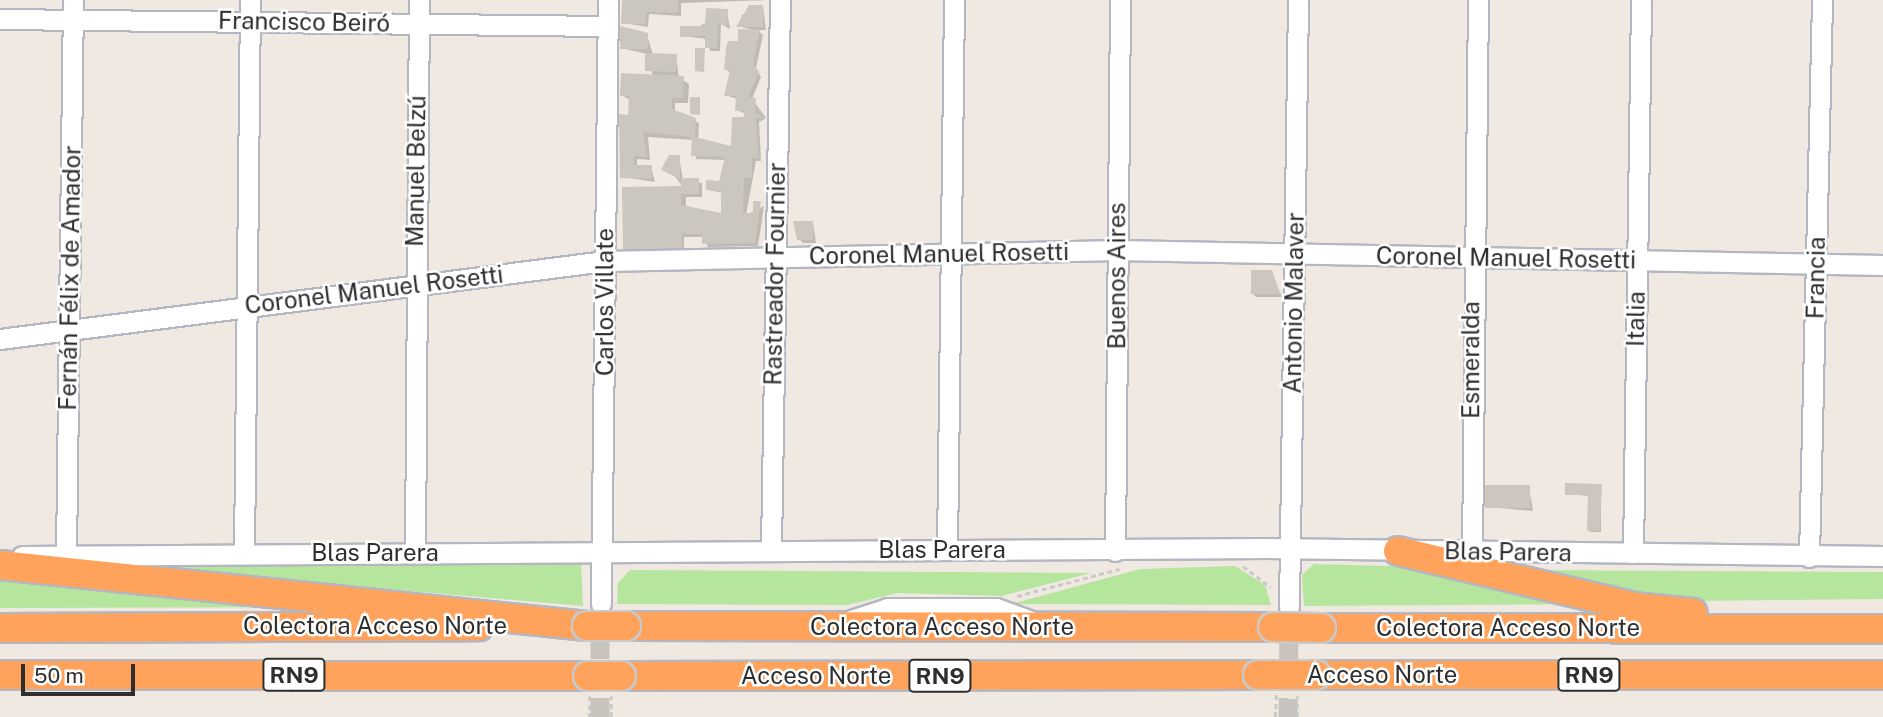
<!DOCTYPE html>
<html>
<head>
<meta charset="utf-8">
<style>
  body { margin:0 }
  #map { position:relative; width:1883px; height:717px; overflow:hidden; background:#efe9e1; font-family:"Public Sans",sans-serif }
  div>[style] { position:absolute }
  [style*='--x'] { left:calc(var(--x)*1px); top:calc(var(--y)*1px); width:calc(var(--w)*1px); rotate:calc(var(--a)*1deg) }
  .green>* { inset:0; background:#b6e59e }
  .shadow>* { inset:0; background:#0003 }
  .building>* { inset:0; background:#cbc7bf }
  .minor-tunnel>* { height:19px; margin-top:-9.5px; transform-origin:0; background:repeating-linear-gradient(90deg,#c8c4bd 0 19px,transparent 0 29px) }
  .path>* { height:2.5px; margin-top:-1.25px; transform-origin:0; background:repeating-linear-gradient(90deg,#c9c9c9 0 5px,transparent 0 8.5px) }
  .roads { filter:drop-shadow(2px 0 #b4b7c1) drop-shadow(-2px 0 #b4b7c1) drop-shadow(0 2px #b4b7c1) drop-shadow(0 -2px #b4b7c1) }
  .minor>* { height:19px; margin:-9.5px; padding:0 9.5px; transform-origin:9.5px; border-radius:9.5px; background:#fff }
  .highway>* { height:28px; margin:-14px; padding:0 14px; transform-origin:14px; border-radius:14px; background:#ffa35c }
  .bridges { filter:drop-shadow(2px 0 #c9c9c9) drop-shadow(-2px 0 #c9c9c9) drop-shadow(0 2px #c9c9c9) drop-shadow(0 -2px #c9c9c9) }
  .highway-bridge>* { height:28px; margin:-14px; padding:0 14px; transform-origin:14px; border-radius:14px; background:#ffa35c }
  span { translate:-50% -50%; white-space:nowrap; text-align:center; line-height:1.15; -webkit-text-stroke:5px #fff; paint-order:stroke }
  .shield-label span { padding:2px 5px; background:#fff; border:2px solid; border-radius:5px; -webkit-text-stroke-width:0 }
  .shield-label { font-size:23px; color:#2e2e2e; font-weight:700 }
  .street-label { font-size:24px; color:#2e2e2e }
  .scale { position:absolute; left:21px; top:664px; width:114px; height:32px; box-sizing:border-box; border:4px solid #2e2e2e; border-top:0; padding-left:9px; font-size:21px; line-height:24px; white-space:nowrap; color:#2e2e2e; -webkit-text-stroke:5px #fff; paint-order:stroke }
</style>
</head>
<body>
<div id="map">
  <div class="green">
    <div style="clip-path:polygon(575px 560px,581px 564px,583px 606px,132px 567px)"></div>
    <div style="clip-path:polygon(1314px 564px,1422px 567px,1593px 604px,1304px 606px,1302px 575px)"></div>
    <div style="clip-path:polygon(1235px 566px,1265px 585px,1271px 605px,1011px 604px,1140px 569px)"></div>
    <div style="clip-path:polygon(630px 570px,1091px 573px,1001px 596px,897px 593px,847px 605px,617px 604px,618px 583px)"></div>
    <div style="clip-path:polygon(1508px 570px,1883px 572px,1883px 599px,1686px 601px)"></div>
    <div style="clip-path:polygon(0 579px,359px 607px,0 608px)"></div>
  </div>
  <div class="shadow">
    <div style="clip-path:polygon(624px 0,769px 0,681px 3px,681px 16px,649px 14px,648px 27px,623px 23px)"></div>
    <div style="clip-path:polygon(763px 7px,766px 30px,757px 30px,763px 35px,756px 68px,761px 77px,752px 99px,766px 118px,759px 122px,761px 161px,756px 161px,746px 215px,764px 206px,758px 246px,708px 247px,704px 237px,684px 237px,684px 252px,665px 252px,654px 242px,658px 250px,626px 250px,683px 187px,664px 162px,679px 157px,683px 180px,702px 183px,702px 197px,686px 197px,686px 206px,722px 215px,723px 193px,708px 190px,720px 182px,726px 160px,696px 159px,693px 140px,648px 137px,650px 160px,637px 159px,637px 167px,651px 167px,655px 182px,622px 177px,620px 116px,630px 117px,631px 101px,622px 95px,653px 76px,647px 54px,621px 48px,647px 35px,653px 55px,676px 56px,679px 78px,689px 84px,688px 103px,675px 103px,675px 112px,699px 123px,698px 141px,732px 148px,746px 114px,737px 110px,737px 99px,725px 95px,731px 74px,726px 69px,739px 43px,759px 32px,738px 26px,742px 15px)"></div>
    <div style="clip-path:polygon(727px 11px,730px 29px,721px 24px,720px 51px,710px 51px,707px 39px,682px 36px)"></div>
    <div style="clip-path:polygon(813px 223px,816px 243px,803px 243px,799px 239px)"></div>
    <div style="clip-path:polygon(1271px 272px,1282px 297px,1256px 297px,1252px 293px)"></div>
    <div style="clip-path:polygon(1601px 486px,1601px 532px,1590px 532px,1590px 496px,1566px 494px)"></div>
    <div style="clip-path:polygon(1529px 487px,1533px 511px,1487px 507px)"></div>
  </div>
  <div class="building">
    <div style="clip-path:polygon(622px 0,678px 0,678px 13px,646px 12px,645px 24px,621px 24px)"></div>
    <div style="clip-path:polygon(749px 5px,763px 5px,763px 27px,736px 27px)"></div>
    <div style="clip-path:polygon(706px 8px,728px 9px,727px 27px,718px 22px,717px 48px,705px 48px,705px 36px,680px 37px,680px 26px,705px 26px)"></div>
    <div style="clip-path:polygon(620px 26px,648px 33px,648px 49px,620px 49px)"></div>
    <div style="clip-path:polygon(738px 29px,760px 30px,753px 63px,759px 72px,748px 97px,756px 98px,755px 113px,764px 118px,756px 118px,759px 158px,752px 158px,752px 178px,744px 178px,743px 213px,753px 213px,753px 201px,761px 201px,755px 243px,702px 244px,702px 234px,682px 234px,682px 249px,623px 250px,622px 187px,681px 186px,681px 178px,699px 178px,699px 194px,681px 194px,681px 205px,721px 213px,721px 191px,706px 190px,706px 180px,719px 181px,725px 157px,691px 156px,692px 137px,643px 132px,647px 157px,634px 156px,634px 165px,652px 165px,652px 179px,620px 178px,619px 114px,628px 115px,629px 96px,620px 96px,621px 73px,684px 76px,683px 98px,672px 98px,672px 109px,696px 118px,695px 137px,731px 146px,732px 117px,744px 117px,744px 111px,735px 111px,736px 96px,724px 96px,730px 70px,724px 70px,726px 48px,728px 41px,738px 41px)"></div>
    <div style="clip-path:polygon(695px 48px,705px 48px,704px 72px,695px 71px)"></div>
    <div style="clip-path:polygon(645px 53px,677px 54px,676px 72px,645px 71px)"></div>
    <div style="clip-path:polygon(690px 97px,700px 97px,700px 115px,690px 114px)"></div>
    <div style="clip-path:polygon(669px 155px,680px 155px,680px 179px,661px 170px)"></div>
    <div style="clip-path:polygon(793px 221px,813px 221px,813px 240px,797px 240px)"></div>
    <div style="clip-path:polygon(1251px 270px,1272px 270px,1280px 294px,1251px 294px)"></div>
    <div style="clip-path:polygon(1565px 483px,1602px 484px,1600px 531px,1587px 531px,1588px 495px,1565px 495px)"></div>
    <div style="clip-path:polygon(1485px 485px,1530px 485px,1530px 508px,1485px 508px)"></div>
  </div>
  <div class="minor-tunnel">
    <div style="--x:600;--y:717;--w:101;--a:-90"></div>
    <div style="--x:1288;--y:717;--w:102;--a:-89.4"></div>
  </div>
  <div class="path">
    <div style="--x:1243;--y:566;--w:35;--a:37"></div>
    <div style="--x:1017;--y:596;--w:106;--a:-14.8"></div>
    <div style="--x:590;--y:696;--w:21;--a:90"></div>
    <div style="--x:611;--y:717;--w:21;--a:-90"></div>
    <div style="--x:1275;--y:717;--w:22;--a:-87"></div>
    <div style="--x:1297;--y:717;--w:21;--a:-90"></div>
  </div>
  <div class="roads">
    <div class="minor">
      <div style="--x:0;--y:19;--w:607;--a:0.66"></div>
      <div style="--x:0;--y:339;--w:610;--a:-7.35"></div>
      <div style="--x:605;--y:261;--w:513;--a:-1.23"></div>
      <div style="--x:1118;--y:250;--w:765;--a:1.12"></div>
      <div style="--x:771;--y:548;--w:548;--a:-89.06"></div>
      <div style="--x:947;--y:550;--w:550;--a:-89.27"></div>
      <div style="--x:1115;--y:551;--w:551;--a:-89.48"></div>
      <div style="--x:1472;--y:551;--w:551;--a:-89.38"></div>
      <div style="--x:244;--y:553;--w:553;--a:-89.38"></div>
      <div style="--x:415;--y:553;--w:553;--a:-89.59"></div>
      <div style="--x:1633;--y:553;--w:553;--a:-89.17"></div>
      <div style="--x:66;--y:555;--w:555;--a:-89.28"></div>
      <div style="--x:22;--y:556;--w:1244;--a:-0.37"></div>
      <div style="--x:1266;--y:548;--w:617;--a:0.74"></div>
      <div style="--x:1809;--y:557;--w:557;--a:-88.66"></div>
      <div style="--x:601;--y:604;--w:604;--a:-89.34"></div>
      <div style="--x:1289;--y:607;--w:607;--a:-89.15"></div>
      <div style="--x:851;--y:620;--w:38;--a:-18"></div>
      <div style="--x:887;--y:608;--w:109;--a:0"></div>
      <div style="--x:996;--y:608;--w:37;--a:20"></div>
    </div>
    <div class="highway">
      <div style="--x:1398;--y:551;--w:243;--a:13.3"></div>
      <div style="--x:1634;--y:607;--w:59;--a:5.8"></div>
      <div style="--x:0;--y:565;--w:590;--a:5.93"></div>
      <div style="--x:626;--y:626;--w:647;--a:0.09"></div>
      <div style="--x:0;--y:628;--w:479;--a:-0.2"></div>
      <div style="--x:1321;--y:628;--w:562;--a:0.1"></div>
      <div style="--x:0;--y:675;--w:588;--a:0.1"></div>
      <div style="--x:1316;--y:675;--w:567;--a:0"></div>
      <div style="--x:621;--y:676;--w:637;--a:-0.09"></div>
    </div>
  </div>
  <div class="bridges">
    <div class="highway-bridge">
      <div style="--x:587;--y:626;--w:39;--a:0"></div>
      <div style="--x:1273;--y:627;--w:48;--a:1.2"></div>
      <div style="--x:1258;--y:675;--w:58;--a:0"></div>
      <div style="--x:588;--y:676;--w:33;--a:0"></div>
    </div>
  </div>
  <div class="shield-label">
    <span style="left:294px;top:675px">RN9</span>
    <span style="left:1589px;top:675px">RN9</span>
    <span style="left:940px;top:676px">RN9</span>
  </div>
  <div class="street-label">
    <span style="left:304px;top:22px;rotate:1deg">Francisco Beiró</span>
    <span style="left:416px;top:171px;rotate:-89deg">Manuel Belzú</span>
    <span style="left:939px;top:254px;rotate:-1deg">Coronel Manuel Rosetti</span>
    <span style="left:1506px;top:258px;rotate:1deg">Coronel Manuel Rosetti</span>
    <span style="left:775px;top:274px;rotate:-89deg">Rastreador Fournier</span>
    <span style="left:1117px;top:276px;rotate:-90deg">Buenos Aires</span>
    <span style="left:70px;top:278px;rotate:-89deg">Fernán Félix de Amador</span>
    <span style="left:1816px;top:278px;rotate:-89deg">Francia</span>
    <span style="left:374px;top:290px;rotate:-7deg">Coronel Manuel Rosetti</span>
    <span style="left:605px;top:302px;rotate:-90deg">Carlos Villate</span>
    <span style="left:1294px;top:303px;rotate:-89deg">Antonio Malaver</span>
    <span style="left:1636px;top:319px;rotate:-89deg">Italia</span>
    <span style="left:1471px;top:360px;rotate:-90deg">Esmeralda</span>
    <span style="left:942px;top:550px">Blas Parera</span>
    <span style="left:1508px;top:552px;rotate:1deg">Blas Parera</span>
    <span style="left:375px;top:553px">Blas Parera</span>
    <span style="left:375px;top:626px">Colectora Acceso Norte</span>
    <span style="left:942px;top:627px">Colectora Acceso Norte</span>
    <span style="left:1508px;top:628px">Colectora Acceso Norte</span>
    <span style="left:1382px;top:675px">Acceso Norte</span>
    <span style="left:816px;top:676px">Acceso Norte</span>
  </div>
  <div class="scale">50 m</div>
</div>
</body>
</html>
